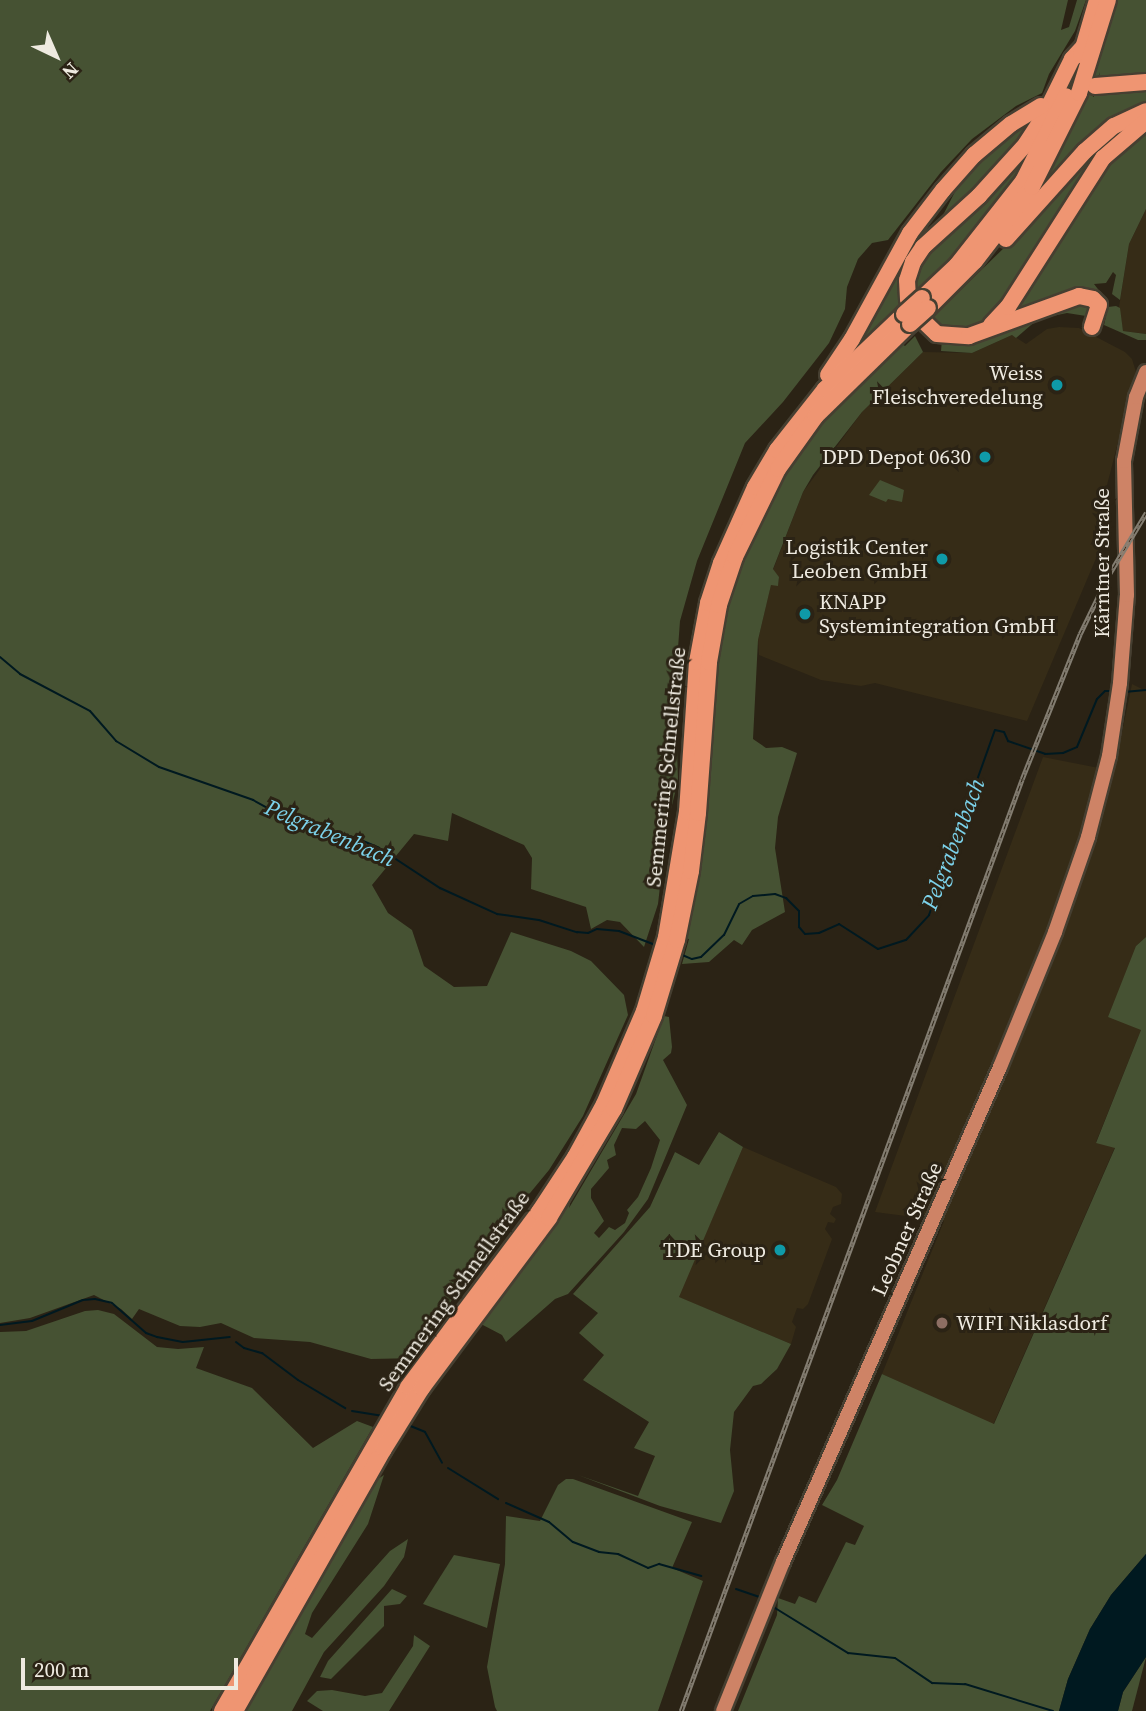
<!DOCTYPE html>
<html>
<head>
<meta charset="utf-8">
<style>
  body { margin:0 }
  #map { position:relative; width:1146px; height:1711px; overflow:hidden; background:#2b2315; font-family:"Source Serif 4",serif }
  div>[style] { position:absolute }
  [style*='--x'] { left:calc(var(--x)*1px); top:calc(var(--y)*1px); width:calc(var(--w)*1px); rotate:calc(var(--a)*1deg) }
  .built>* { inset:0; background:#362c17 }
  .green>* { inset:0; background:#465233 }
  .water>* { inset:0; background:#001920 }
  .stream>* { height:2px; margin:-1px; padding:0 1px; transform-origin:1px; border-radius:1px; background:#001920 }
  .roads { filter:drop-shadow(2px 0 #463f31) drop-shadow(-2px 0 #463f31) drop-shadow(0 2px #463f31) drop-shadow(0 -2px #463f31) }
  .primary>* { height:14px; margin:-7px; padding:0 7px; transform-origin:7px; border-radius:7px; background:#ce8366 }
  .motorway>* { height:16px; margin:-8px; padding:0 8px; transform-origin:8px; border-radius:8px; background:#ef9572 }
  .rail>* { height:4.5px; margin-top:-2.25px; transform-origin:0; background:repeating-linear-gradient(90deg,#2b2315 0 5px,#837d71 0 10px); box-sizing:border-box; border-block:2px solid #837d71 }
  .bridges { filter:drop-shadow(2px 0 #463f31) drop-shadow(-2px 0 #463f31) drop-shadow(0 2px #463f31) drop-shadow(0 -2px #463f31) }
  .motorway-bridge>* { height:16px; margin:-8px; padding:0 8px; transform-origin:8px; border-radius:8px; background:#ef9572 }
  .dots>* { width:19px; height:19px; translate:-50% -50%; box-sizing:border-box; border:4px solid #2b2315; border-radius:50% }
  span { translate:-50% -50%; white-space:nowrap; text-align:center; line-height:1.15; -webkit-text-stroke:6px #2b2315; paint-order:stroke }
  .poi-label { font-size:21px; color:#eeeae0 }
  .right { translate:-100% -50%; text-align:right }
  .left { translate:0 -50%; text-align:left }
  .street-label { font-size:21px; color:#eeeae0 }
  .water-label { font-size:23px; color:#7cd2ea; font-style:italic }
  .north { position:absolute; left:21px; top:21px; width:70px; height:70px; -webkit-text-stroke:5px #2b2315; paint-order:stroke; rotate:136deg; font-size:19px; font-weight:700; line-height:28px; text-align:center; color:#eeeae0 }
  .north::after { content:''; display:block; margin:auto; width:24px; height:32px; background:#eeeae0; clip-path:polygon(50% 0,100% 100%,50% 72%,0 100%) }
  .scale { position:absolute; left:21px; top:1658px; width:217px; height:32px; box-sizing:border-box; border:4px solid #eeeae0; border-top:0; padding-left:9px; font-size:21px; line-height:24px; white-space:nowrap; color:#eeeae0; -webkit-text-stroke:5px #2b2315; paint-order:stroke }
</style>
</head>
<body>
<div id="map">
  <div class="built">
    <div style="clip-path:polygon(1146px 209px,1146px 334px,1123px 331px,1119px 307px,1129px 244px)"></div>
    <div style="clip-path:polygon(1059px 327px,1079px 328px,1125px 352px,1132px 359px,1136px 372px,1106px 489px,1108px 530px,1027px 721px,875px 683px,861px 686px,821px 680px,759px 655px,758px 640px,771px 584px,778px 585px,779px 577px,773px 570px,803px 492px,862px 412px,923px 352px,972px 353px,1012px 335px,1026px 344px,1047px 329px)"></div>
    <div style="clip-path:polygon(1132px 684px,1146px 691px,1146px 937px,1136px 946px,1141px 1030px,1096px 1142px,1115px 1147px,993px 1425px,882px 1374px,944px 1221px,875px 1212px,1043px 757px,1114px 771px)"></div>
    <div style="clip-path:polygon(743px 1147px,836px 1187px,842px 1194px,841px 1204px,833px 1207px,830px 1214px,836px 1219px,834px 1223px,828px 1222px,825px 1229px,832px 1239px,808px 1304px,803px 1309px,797px 1308px,792px 1322px,796px 1327px,791px 1344px,678px 1297px)"></div>
  </div>
  <div class="green">
    <div style="clip-path:polygon(0 0,1068px 0,1061px 30px,1069px 27px,1077px 0,1086px 0,1075px 31px,1049px 74px,1042px 93px,1016px 106px,972px 139px,941px 172px,888px 240px,872px 243px,858px 259px,847px 287px,845px 309px,829px 343px,783px 402px,745px 443px,697px 561px,680px 621px,671px 744px,677px 749px,678px 781px,667px 825px,658px 904px,644px 947px,620px 922px,607px 920px,591px 929px,586px 907px,531px 889px,532px 858px,524px 845px,452px 813px,448px 841px,414px 834px,372px 885px,388px 913px,412px 930px,424px 966px,454px 987px,487px 986px,511px 932px,571px 951px,591px 961px,624px 995px,628px 1015px,583px 1116px,549px 1170px,498px 1232px,437px 1322px,441px 1326px,418px 1358px,371px 1359px,310px 1342px,254px 1338px,221px 1323px,200px 1327px,180px 1326px,139px 1309px,132px 1319px,121px 1309px,94px 1295px,30px 1318px,0 1323px)"></div>
    <div style="clip-path:polygon(1116px 0,1146px 0,1146px 78px,1098px 80px,1100px 72px,1091px 95px,1094px 97px,1094px 90px,1146px 85px,1146px 107px,1035px 194px,1059px 153px,1090px 85px)"></div>
    <div style="clip-path:polygon(1069px 56px,1052px 94px,1026px 138px,996px 174px,936px 229px,965px 172px,1001px 136px,1040px 112px,1058px 70px)"></div>
    <div style="clip-path:polygon(1046px 120px,1021px 169px,977px 232px,912px 297px,915px 267px)"></div>
    <div style="clip-path:polygon(1134px 125px,996px 317px,960px 334px,928px 322px,1009px 243px,1108px 136px)"></div>
    <div style="clip-path:polygon(1146px 125px,1146px 209px,1129px 244px,1120px 300px,1112px 294px,1116px 275px,1113px 272px,1106px 283px,1094px 284px,1101px 293px,1099px 296px,1013px 315px,1016px 305px,1100px 168px)"></div>
    <div style="clip-path:polygon(941px 199px,919px 246px,906px 302px,858px 345px,886px 281px)"></div>
    <div style="clip-path:polygon(1092px 303px,1091px 314px,1086px 316px,1067px 313px,1038px 319px,1016px 338px,1012px 335px,972px 353px,941px 351px,942px 339px,1062px 305px)"></div>
    <div style="clip-path:polygon(1116px 306px,1120px 308px,1123px 331px,1146px 334px,1146px 340px,1138px 340px,1104px 325px,1108px 307px)"></div>
    <div style="clip-path:polygon(915px 336px,923px 352px,862px 412px,813px 475px,803px 492px,773px 569px,779px 577px,778px 586px,771px 585px,758px 640px,753px 739px,766px 748px,782px 747px,797px 753px,778px 817px,775px 848px,785px 912px,752px 930px,742px 945px,734px 940px,709px 962px,682px 964px,689px 939px,684px 938px,717px 657px,728px 602px,747px 545px,787px 467px,827px 414px,898px 348px,902px 344px,905px 346px)"></div>
    <div style="clip-path:polygon(880px 480px,904px 490px,902px 502px,888px 499px,886px 502px,869px 495px)"></div>
    <div style="clip-path:polygon(1146px 937px,1146px 1554px,1111px 1595px,1090px 1629px,1068px 1679px,1059px 1711px,738px 1711px,777px 1615px,778px 1598px,795px 1604px,799px 1596px,816px 1603px,846px 1542px,855px 1545px,864px 1526px,822px 1505px,837px 1480px,882px 1374px,994px 1424px,1115px 1148px,1096px 1143px,1141px 1030px,1108px 1017px,1136px 946px)"></div>
    <div style="clip-path:polygon(evenodd,664px 1016px,669px 1017px,672px 1047px,671px 1053px,663px 1060px,687px 1105px,648px 1199px,624px 1232px,568px 1294px,555px 1299px,506px 1342px,502px 1335px,479px 1323px,571px 1199px,569px 1208px,636px 1094px,664px 1016px,645px 1121px,660px 1140px,651px 1168px,638px 1197px,627px 1210px,629px 1213px,625px 1223px,615px 1230px,609px 1227px,599px 1238px,594px 1233px,604px 1221px,591px 1198px,591px 1189px,609px 1168px,607px 1160px,616px 1155px,614px 1145px,622px 1128px,636px 1129px,645px 1121px)"></div>
    <div style="clip-path:polygon(719px 1132px,743px 1147px,679px 1297px,791px 1344px,777px 1369px,761px 1384px,753px 1386px,734px 1412px,730px 1450px,734px 1491px,721px 1523px,660px 1506px,578px 1475px,638px 1496px,655px 1456px,634px 1448px,649px 1422px,583px 1380px,604px 1355px,579px 1333px,598px 1313px,573px 1294px,650px 1207px,675px 1152px,699px 1165px)"></div>
    <div style="clip-path:polygon(98px 1310px,114px 1314px,157px 1347px,178px 1349px,204px 1347px,196px 1368px,252px 1388px,313px 1448px,357px 1421px,373px 1427px,210px 1711px,0 1711px,0 1332px,26px 1331px,85px 1311px)"></div>
    <div style="clip-path:polygon(384px 1475px,368px 1524px,312px 1613px,305px 1634px,312px 1638px,390px 1551px,408px 1539px,404px 1557px,384px 1586px,324px 1652px,292px 1711px,246px 1711px,378px 1479px)"></div>
    <div style="clip-path:polygon(566px 1479px,573px 1479px,692px 1522px,672px 1568px,703px 1581px,658px 1711px,497px 1711px,495px 1707px,487px 1667px,505px 1564px,506px 1516px,540px 1521px,558px 1485px)"></div>
    <div style="clip-path:polygon(454px 1555px,500px 1564px,487px 1628px,423px 1604px)"></div>
    <div style="clip-path:polygon(392px 1589px,407px 1596px,400px 1604px,384px 1606px,384px 1626px,331px 1679px,320px 1677px,328px 1661px)"></div>
    <div style="clip-path:polygon(414px 1635px,430px 1646px,389px 1711px,323px 1711px,307px 1701px,317px 1691px,332px 1690px,365px 1696px,382px 1693px,413px 1646px)"></div>
    <div style="clip-path:polygon(1146px 1657px,1132px 1711px,1118px 1711px,1123px 1692px)"></div>
  </div>
  <div class="water">
    <div style="clip-path:polygon(1146px 1554px,1146px 1657px,1123px 1692px,1118px 1711px,1059px 1711px,1068px 1679px,1090px 1629px,1111px 1595px)"></div>
  </div>
  <div class="stream">
    <div style="--x:0;--y:657;--w:26;--a:40"></div>
    <div style="--x:20;--y:674;--w:79;--a:27.9"></div>
    <div style="--x:90;--y:711;--w:40;--a:49"></div>
    <div style="--x:116;--y:741;--w:50;--a:31.2"></div>
    <div style="--x:159;--y:767;--w:100;--a:19.3"></div>
    <div style="--x:253;--y:800;--w:37;--a:29"></div>
    <div style="--x:285;--y:818;--w:74;--a:15.7"></div>
    <div style="--x:356;--y:838;--w:25;--a:23"></div>
    <div style="--x:379;--y:848;--w:73;--a:33.3"></div>
    <div style="--x:440;--y:888;--w:63;--a:24.5"></div>
    <div style="--x:497;--y:914;--w:42;--a:8.1"></div>
    <div style="--x:539;--y:920;--w:40;--a:18"></div>
    <div style="--x:577;--y:932;--w:11;--a:5"></div>
    <div style="--x:588;--y:933;--w:10;--a:-24"></div>
    <div style="--x:597;--y:929;--w:22;--a:5"></div>
    <div style="--x:619;--y:931;--w:39;--a:21"></div>
    <div style="--x:1124;--y:692;--w:22;--a:-5"></div>
    <div style="--x:680;--y:954;--w:13;--a:23"></div>
    <div style="--x:692;--y:959;--w:9;--a:-13"></div>
    <div style="--x:701;--y:957;--w:32;--a:-44"></div>
    <div style="--x:724;--y:935;--w:34;--a:-64"></div>
    <div style="--x:739;--y:904;--w:16;--a:-30"></div>
    <div style="--x:753;--y:896;--w:22;--a:-5"></div>
    <div style="--x:775;--y:894;--w:12;--a:20"></div>
    <div style="--x:786;--y:898;--w:18;--a:45"></div>
    <div style="--x:799;--y:911;--w:16;--a:90"></div>
    <div style="--x:799;--y:927;--w:9;--a:49"></div>
    <div style="--x:805;--y:934;--w:14;--a:-4"></div>
    <div style="--x:819;--y:933;--w:22;--a:-24"></div>
    <div style="--x:839;--y:924;--w:46;--a:32.7"></div>
    <div style="--x:878;--y:949;--w:29;--a:-18"></div>
    <div style="--x:906;--y:940;--w:34;--a:-47"></div>
    <div style="--x:929;--y:915;--w:196;--a:-70.4"></div>
    <div style="--x:995;--y:730;--w:9;--a:13"></div>
    <div style="--x:1004;--y:732;--w:10;--a:66"></div>
    <div style="--x:1008;--y:741;--w:39;--a:19"></div>
    <div style="--x:1045;--y:754;--w:18;--a:-3"></div>
    <div style="--x:1063;--y:753;--w:15;--a:-23"></div>
    <div style="--x:1077;--y:747;--w:52;--a:-67.4"></div>
    <div style="--x:1097;--y:699;--w:11;--a:-45"></div>
    <div style="--x:1105;--y:691;--w:7;--a:0"></div>
    <div style="--x:0;--y:1325;--w:32;--a:-7"></div>
    <div style="--x:32;--y:1321;--w:55;--a:-22.4"></div>
    <div style="--x:83;--y:1300;--w:12;--a:-5"></div>
    <div style="--x:95;--y:1299;--w:17;--a:13"></div>
    <div style="--x:112;--y:1303;--w:45;--a:41.4"></div>
    <div style="--x:146;--y:1333;--w:12;--a:20"></div>
    <div style="--x:157;--y:1337;--w:26;--a:11"></div>
    <div style="--x:183;--y:1342;--w:47;--a:-6.1"></div>
    <div style="--x:236;--y:1342;--w:10;--a:37"></div>
    <div style="--x:244;--y:1348;--w:19;--a:16"></div>
    <div style="--x:262;--y:1353;--w:45;--a:36.9"></div>
    <div style="--x:298;--y:1380;--w:55;--a:30.8"></div>
    <div style="--x:352;--y:1411;--w:30;--a:9"></div>
    <div style="--x:408;--y:1425;--w:18;--a:22"></div>
    <div style="--x:425;--y:1432;--w:35;--a:61"></div>
    <div style="--x:448;--y:1468;--w:59;--a:31.8"></div>
    <div style="--x:506;--y:1503;--w:47;--a:23.8"></div>
    <div style="--x:549;--y:1522;--w:31;--a:40"></div>
    <div style="--x:573;--y:1542;--w:28;--a:21"></div>
    <div style="--x:599;--y:1552;--w:19;--a:6"></div>
    <div style="--x:618;--y:1554;--w:33;--a:25"></div>
    <div style="--x:648;--y:1568;--w:12;--a:-20"></div>
    <div style="--x:659;--y:1564;--w:44;--a:15.9"></div>
    <div style="--x:736;--y:1589;--w:24;--a:19"></div>
    <div style="--x:775;--y:1608;--w:86;--a:31.7"></div>
    <div style="--x:848;--y:1653;--w:47;--a:6.1"></div>
    <div style="--x:895;--y:1658;--w:45;--a:34"></div>
    <div style="--x:932;--y:1683;--w:33;--a:2"></div>
    <div style="--x:965;--y:1684;--w:92;--a:17.1"></div>
  </div>
  <div class="roads">
    <div class="primary">
      <div style="--x:723;--y:1711;--w:161;--a:-68.1"></div>
      <div style="--x:783;--y:1562;--w:540;--a:-66.33"></div>
      <div style="--x:1000;--y:1067;--w:146;--a:-67.8"></div>
      <div style="--x:1055;--y:932;--w:101;--a:-70.8"></div>
      <div style="--x:1088;--y:837;--w:84;--a:-75.5"></div>
      <div style="--x:1109;--y:756;--w:74;--a:-81.4"></div>
      <div style="--x:1120;--y:683;--w:88;--a:-85.5"></div>
      <div style="--x:1127;--y:595;--w:134;--a:-91.3"></div>
      <div style="--x:1124;--y:461;--w:65;--a:-79.4"></div>
      <div style="--x:1136;--y:397;--w:27;--a:-68"></div>
    </div>
    <div class="motorway">
      <div style="--x:1084;--y:46;--w:18;--a:133"></div>
      <div style="--x:1072;--y:59;--w:64;--a:116.2"></div>
      <div style="--x:1044;--y:116;--w:33;--a:123"></div>
      <div style="--x:1026;--y:144;--w:70;--a:132.1"></div>
      <div style="--x:979;--y:196;--w:76;--a:137.7"></div>
      <div style="--x:923;--y:247;--w:18;--a:124"></div>
      <div style="--x:913;--y:262;--w:19;--a:108"></div>
      <div style="--x:907;--y:280;--w:19;--a:87"></div>
      <div style="--x:908;--y:299;--w:16;--a:63"></div>
      <div style="--x:915;--y:313;--w:30;--a:44"></div>
      <div style="--x:937;--y:334;--w:32;--a:4"></div>
      <div style="--x:969;--y:336;--w:117;--a:-20"></div>
      <div style="--x:1079;--y:296;--w:14;--a:12"></div>
      <div style="--x:1093;--y:299;--w:8;--a:45"></div>
      <div style="--x:1099;--y:305;--w:23;--a:108"></div>
      <div style="--x:1081;--y:55;--w:57;--a:-73.8"></div>
      <div style="--x:1095;--y:86;--w:51;--a:-4.5"></div>
      <div style="--x:1006;--y:239;--w:118;--a:-48.1"></div>
      <div style="--x:1085;--y:151;--w:38;--a:-41"></div>
      <div style="--x:1114;--y:126;--w:35;--a:-25"></div>
      <div style="--x:922;--y:298;--w:48;--a:-43.3"></div>
      <div style="--x:957;--y:265;--w:107;--a:-51.8"></div>
      <div style="--x:1023;--y:181;--w:95;--a:-63.2"></div>
      <div style="--x:928;--y:308;--w:66;--a:-45"></div>
      <div style="--x:975;--y:261;--w:93;--a:-52.4"></div>
      <div style="--x:1032;--y:187;--w:105;--a:-63.4"></div>
      <div style="--x:1079;--y:93;--w:97;--a:-72.7"></div>
      <div style="--x:991;--y:325;--w:25;--a:-47"></div>
      <div style="--x:1008;--y:307;--w:177;--a:-57.5"></div>
      <div style="--x:1103;--y:158;--w:57;--a:-40.7"></div>
      <div style="--x:828;--y:375;--w:43;--a:-56.3"></div>
      <div style="--x:852;--y:339;--w:121;--a:-61.3"></div>
      <div style="--x:910;--y:233;--w:54;--a:-52.5"></div>
      <div style="--x:943;--y:190;--w:47;--a:-48.5"></div>
      <div style="--x:974;--y:155;--w:48;--a:-40"></div>
      <div style="--x:1011;--y:124;--w:35;--a:-31"></div>
      <div style="--x:222;--y:1711;--w:374;--a:-60.1"></div>
      <div style="--x:408;--y:1387;--w:219;--a:-53.2"></div>
      <div style="--x:539;--y:1212;--w:66;--a:-56.8"></div>
      <div style="--x:575;--y:1157;--w:60;--a:-61.3"></div>
      <div style="--x:604;--y:1104;--w:101;--a:-66.7"></div>
      <div style="--x:644;--y:1011;--w:77;--a:-73.4"></div>
      <div style="--x:666;--y:937;--w:127;--a:-80.5"></div>
      <div style="--x:687;--y:812;--w:150;--a:-86.2"></div>
      <div style="--x:697;--y:662;--w:60;--a:-79.4"></div>
      <div style="--x:708;--y:603;--w:42;--a:-72"></div>
      <div style="--x:721;--y:563;--w:83;--a:-65.9"></div>
      <div style="--x:755;--y:487;--w:43;--a:-59.3"></div>
      <div style="--x:777;--y:450;--w:78;--a:-51.8"></div>
      <div style="--x:825;--y:389;--w:109;--a:-43.5"></div>
      <div style="--x:235;--y:1711;--w:301;--a:-60.4"></div>
      <div style="--x:384;--y:1449;--w:72;--a:-58.1"></div>
      <div style="--x:422;--y:1388;--w:212;--a:-53.2"></div>
      <div style="--x:549;--y:1218;--w:127;--a:-59.2"></div>
      <div style="--x:614;--y:1109;--w:101;--a:-66.7"></div>
      <div style="--x:654;--y:1016;--w:79;--a:-73.2"></div>
      <div style="--x:677;--y:940;--w:70;--a:-78.5"></div>
      <div style="--x:691;--y:871;--w:58;--a:-83.1"></div>
      <div style="--x:698;--y:813;--w:151;--a:-85.8"></div>
      <div style="--x:709;--y:662;--w:58;--a:-80"></div>
      <div style="--x:719;--y:605;--w:51;--a:-71.6"></div>
      <div style="--x:735;--y:557;--w:98;--a:-64"></div>
      <div style="--x:778;--y:469;--w:65;--a:-54.4"></div>
      <div style="--x:816;--y:416;--w:132;--a:-44.4"></div>
    </div>
  </div>
  <div class="rail">
    <div style="--x:681;--y:1711;--w:992;--a:-69.9"></div>
    <div style="--x:1022;--y:779;--w:156;--a:-68.2"></div>
    <div style="--x:1080;--y:634;--w:64;--a:-64.2"></div>
    <div style="--x:1108;--y:576;--w:74;--a:-58.9"></div>
  </div>
  <div class="bridges">
    <div class="motorway-bridge">
      <div style="--x:904;--y:314;--w:24;--a:-42"></div>
      <div style="--x:910;--y:324;--w:24;--a:-42"></div>
    </div>
  </div>
  <div class="dots">
    <div style="left:1057px;top:385px;background:#0f9aa8"></div>
    <div style="left:985px;top:457px;background:#0f9aa8"></div>
    <div style="left:942px;top:559px;background:#0f9aa8"></div>
    <div style="left:805px;top:614px;background:#0f9aa8"></div>
    <div style="left:780px;top:1250px;background:#0f9aa8"></div>
    <div style="left:942px;top:1323px;background:#8d6e63"></div>
  </div>
  <div class="poi-label">
    <span class="right" style="left:1043px;top:385px">Weiss<br>Fleischveredelung</span>
    <span class="right" style="left:971px;top:457px">DPD Depot 0630</span>
    <span class="right" style="left:928px;top:559px">Logistik Center<br>Leoben GmbH</span>
    <span class="left" style="left:819px;top:614px">KNAPP<br>Systemintegration GmbH</span>
    <span class="right" style="left:766px;top:1250px">TDE Group</span>
    <span class="left" style="left:956px;top:1323px">WIFI Niklasdorf</span>
  </div>
  <div class="street-label">
    <span style="left:1102px;top:563px;rotate:-90deg">Kärntner Straße</span>
    <span style="left:666px;top:767px;rotate:-84deg">Semmering Schnellstraße</span>
    <span style="left:907px;top:1229px;rotate:-66deg">Leobner Straße</span>
    <span style="left:454px;top:1291px;rotate:-54deg">Semmering Schnellstraße</span>
  </div>
  <div class="water-label">
    <span style="left:330px;top:833px;rotate:23deg">Pelgrabenbach</span>
    <span style="left:953px;top:844px;rotate:-69deg">Pelgrabenbach</span>
  </div>
  <div class="north">N</div>
  <div class="scale">200 m</div>
</div>
</body>
</html>
